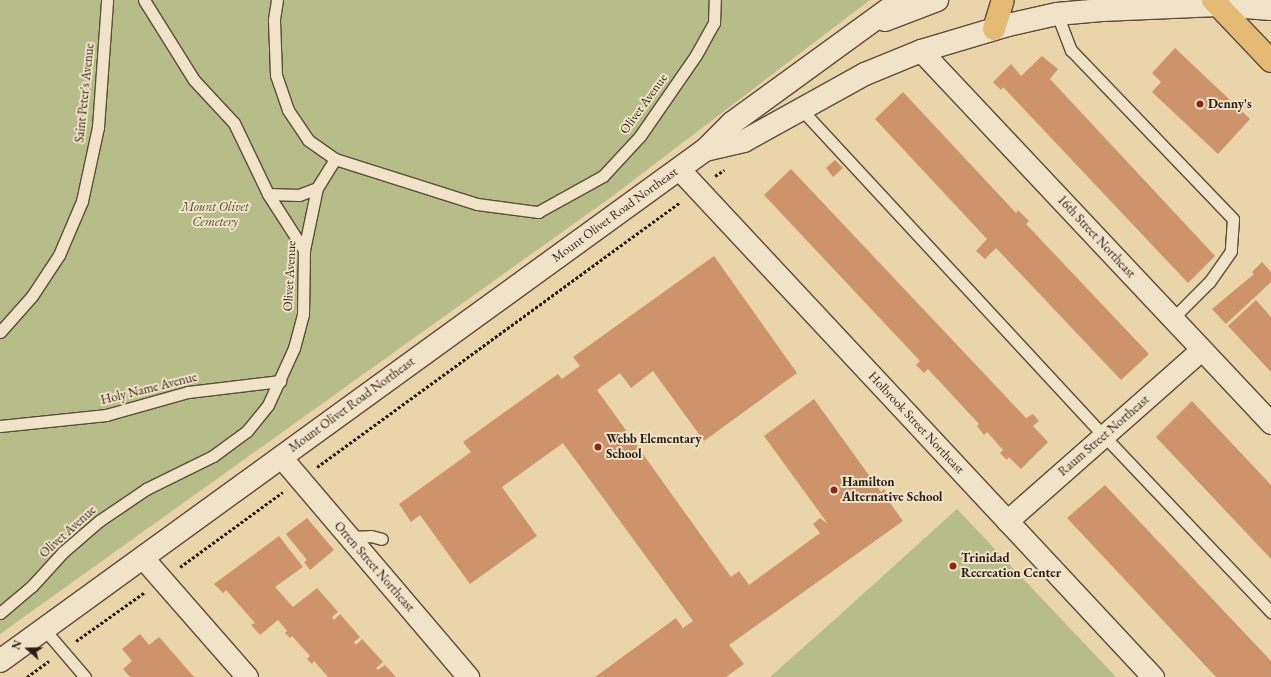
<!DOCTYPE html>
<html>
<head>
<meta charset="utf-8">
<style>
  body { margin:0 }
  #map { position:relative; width:1271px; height:677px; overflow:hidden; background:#ead4a9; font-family:"EB Garamond",serif }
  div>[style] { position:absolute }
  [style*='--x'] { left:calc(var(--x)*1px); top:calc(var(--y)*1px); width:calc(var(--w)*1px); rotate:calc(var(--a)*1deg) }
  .green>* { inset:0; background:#b7bd88 }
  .building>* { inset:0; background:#cf936b }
  .path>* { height:2.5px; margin-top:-1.25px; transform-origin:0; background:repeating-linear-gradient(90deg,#2c1d16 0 3px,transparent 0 5px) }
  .roads { filter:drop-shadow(1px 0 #5c4b3b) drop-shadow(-1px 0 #5c4b3b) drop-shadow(0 1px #5c4b3b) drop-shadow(0 -1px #5c4b3b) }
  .lane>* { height:11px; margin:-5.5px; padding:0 5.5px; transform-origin:5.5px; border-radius:5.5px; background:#f1e3c7 }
  .street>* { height:21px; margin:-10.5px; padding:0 10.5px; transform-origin:10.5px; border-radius:10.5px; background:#f1e3c7 }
  .secondary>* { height:22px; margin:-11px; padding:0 11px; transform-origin:11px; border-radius:11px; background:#f1e3c7 }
  .primary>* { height:22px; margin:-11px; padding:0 11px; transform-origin:11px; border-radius:11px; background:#e5ba74 }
  .dots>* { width:11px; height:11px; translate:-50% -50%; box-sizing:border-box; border:2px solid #f1e3c7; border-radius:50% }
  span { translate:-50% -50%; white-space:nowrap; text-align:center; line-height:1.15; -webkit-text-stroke:4px #f1e3c7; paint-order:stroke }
  .street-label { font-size:13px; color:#2c1d16 }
  .poi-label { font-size:13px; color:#2c1d16; font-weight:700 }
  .left { translate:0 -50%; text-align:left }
  .park-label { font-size:13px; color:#564d38; font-style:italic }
  .north { position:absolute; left:8px; top:629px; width:40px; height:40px; -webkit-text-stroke:3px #f1e3c7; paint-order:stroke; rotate:290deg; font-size:11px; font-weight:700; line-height:16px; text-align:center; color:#2c1d16 }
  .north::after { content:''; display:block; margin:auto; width:14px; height:18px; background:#2c1d16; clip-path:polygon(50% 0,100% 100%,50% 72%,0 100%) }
</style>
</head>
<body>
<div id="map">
  <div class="green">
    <div style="clip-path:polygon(0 0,870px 0,614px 195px,0 634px)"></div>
    <div style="clip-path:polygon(957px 509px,1116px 677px,770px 677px,832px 622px)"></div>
  </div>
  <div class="building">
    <div style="clip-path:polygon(1175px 48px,1250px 119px,1218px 154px,1152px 92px,1161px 82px,1152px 73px)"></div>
    <div style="clip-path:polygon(1042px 56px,1058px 69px,1050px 79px,1215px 256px,1188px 283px,1003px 87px,1001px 90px,993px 82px,1011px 64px,1021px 76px)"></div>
    <div style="clip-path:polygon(903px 92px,1016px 213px,1018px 210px,1029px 221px,1026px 224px,1149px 354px,1121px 380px,996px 248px,985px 259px,976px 251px,987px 239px,875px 119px)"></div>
    <div style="clip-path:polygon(835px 160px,843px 168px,833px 177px,826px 168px)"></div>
    <div style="clip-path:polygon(791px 169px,1026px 418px,1033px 414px,1039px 421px,1033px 426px,1048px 442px,1021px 469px,1009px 457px,1007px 460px,1000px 453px,1003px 450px,987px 432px,984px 435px,977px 426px,979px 424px,928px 369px,924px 373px,916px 365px,920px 361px,764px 195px)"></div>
    <div style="clip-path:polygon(714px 256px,797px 373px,704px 441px,653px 371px,631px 388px,620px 373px,597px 390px,731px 577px,739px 571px,749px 585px,820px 533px,813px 524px,820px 518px,828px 524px,764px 436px,814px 399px,881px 492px,884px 489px,891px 498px,888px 500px,903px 521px,729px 645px,744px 664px,726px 677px,595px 677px,676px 618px,683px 628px,693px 621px,563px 443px,502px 487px,537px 536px,470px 584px,420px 515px,411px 522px,399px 504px,471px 452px,463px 442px,558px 374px,562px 379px,580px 366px,573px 357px)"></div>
    <div style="clip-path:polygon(1262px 262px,1271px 272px,1271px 282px,1226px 324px,1212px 309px,1254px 274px,1252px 272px)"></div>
    <div style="clip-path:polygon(1256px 300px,1271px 317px,1271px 372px,1228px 326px)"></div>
    <div style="clip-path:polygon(1192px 401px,1271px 485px,1271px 559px,1156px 437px)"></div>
    <div style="clip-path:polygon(1105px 485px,1271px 661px,1271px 677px,1216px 677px,1067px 518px)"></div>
    <div style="clip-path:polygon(307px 518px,334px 550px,310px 570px,304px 562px,307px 560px,286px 534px)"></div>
    <div style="clip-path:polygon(279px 536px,303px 567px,275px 587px,293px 607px,317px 588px,338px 612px,332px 617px,334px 620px,340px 614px,360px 637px,354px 642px,356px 645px,362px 639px,383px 662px,376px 668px,378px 670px,385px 665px,396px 677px,328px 677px,314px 661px,312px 664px,307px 659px,310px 656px,292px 636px,290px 638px,285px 633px,287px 631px,278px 620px,260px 635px,251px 625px,255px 623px,226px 590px,223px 593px,214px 584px)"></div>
    <div style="clip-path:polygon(140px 634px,149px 645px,159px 637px,194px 677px,130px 677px,123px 669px,132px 661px,122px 649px)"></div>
  </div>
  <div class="path">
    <div style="--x:715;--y:176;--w:11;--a:-34"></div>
    <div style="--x:317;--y:467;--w:449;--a:-36.1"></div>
    <div style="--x:180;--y:567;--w:127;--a:-36.1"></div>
    <div style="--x:76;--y:641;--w:85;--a:-35.4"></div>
    <div style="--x:27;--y:677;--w:27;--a:-36"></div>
  </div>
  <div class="roads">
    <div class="lane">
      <div style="--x:144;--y:0;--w:94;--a:58"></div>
      <div style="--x:194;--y:80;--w:59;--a:47.1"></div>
      <div style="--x:234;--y:123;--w:79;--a:64.4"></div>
      <div style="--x:268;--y:194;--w:67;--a:57.3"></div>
      <div style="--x:277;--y:0;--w:20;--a:99"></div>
      <div style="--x:274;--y:20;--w:55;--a:87.9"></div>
      <div style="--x:276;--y:75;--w:37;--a:71"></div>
      <div style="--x:288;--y:110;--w:36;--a:56"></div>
      <div style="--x:308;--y:140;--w:33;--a:35"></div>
      <div style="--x:1057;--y:14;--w:39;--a:69"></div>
      <div style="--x:1071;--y:50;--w:234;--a:46.2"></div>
      <div style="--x:1233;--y:219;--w:32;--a:94"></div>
      <div style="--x:1231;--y:251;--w:38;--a:125"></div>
      <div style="--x:1209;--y:282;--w:52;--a:135"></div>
      <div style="--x:801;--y:109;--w:446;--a:47.2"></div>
      <div style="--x:1104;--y:436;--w:243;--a:46.5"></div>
      <div style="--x:268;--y:194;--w:31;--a:2"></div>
      <div style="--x:299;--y:195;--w:19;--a:-21"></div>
      <div style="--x:0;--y:332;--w:48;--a:-48.4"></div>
      <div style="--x:32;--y:296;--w:49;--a:-56.6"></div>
      <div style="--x:59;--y:255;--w:59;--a:-66.9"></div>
      <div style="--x:82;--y:201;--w:76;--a:-77.8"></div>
      <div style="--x:98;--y:127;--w:127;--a:-85.9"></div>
      <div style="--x:0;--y:426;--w:107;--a:-5.9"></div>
      <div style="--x:106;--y:415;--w:85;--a:-15.7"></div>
      <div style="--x:188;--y:392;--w:93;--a:-6.8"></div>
      <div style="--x:348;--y:537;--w:23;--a:-2"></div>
      <div style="--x:371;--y:536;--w:11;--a:15"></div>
      <div style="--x:0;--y:613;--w:42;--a:-40.2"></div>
      <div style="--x:32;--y:586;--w:46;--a:-47.6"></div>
      <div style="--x:63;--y:552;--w:48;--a:-40.7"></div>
      <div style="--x:99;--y:521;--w:57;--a:-34.2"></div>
      <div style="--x:146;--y:489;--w:75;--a:-26.2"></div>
      <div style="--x:213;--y:456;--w:42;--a:-36.3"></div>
      <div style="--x:247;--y:431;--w:33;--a:-51"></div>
      <div style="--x:268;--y:405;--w:63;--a:-65.5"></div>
      <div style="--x:294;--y:348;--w:35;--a:-75"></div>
      <div style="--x:303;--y:314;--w:64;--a:-89.1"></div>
      <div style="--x:304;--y:250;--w:63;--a:-78.2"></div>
      <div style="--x:317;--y:188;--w:34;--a:-58"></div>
      <div style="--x:335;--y:159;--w:149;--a:17.6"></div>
      <div style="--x:477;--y:204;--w:62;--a:7.5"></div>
      <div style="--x:538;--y:212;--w:74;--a:-29"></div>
      <div style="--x:603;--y:176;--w:54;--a:-47.2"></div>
      <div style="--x:640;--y:136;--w:98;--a:-55.3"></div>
      <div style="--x:696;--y:55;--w:37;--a:-61"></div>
      <div style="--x:714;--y:23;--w:23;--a:-88"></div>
      <div style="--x:44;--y:629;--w:63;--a:49.5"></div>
    </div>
    <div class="street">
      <div style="--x:921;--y:51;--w:511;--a:46.75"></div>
      <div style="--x:679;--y:169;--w:695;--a:46.98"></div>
      <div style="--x:281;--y:457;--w:289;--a:49.6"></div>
      <div style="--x:1007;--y:521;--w:259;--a:-41.4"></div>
      <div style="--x:143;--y:558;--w:158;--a:48.8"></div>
    </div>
    <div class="secondary">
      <div style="--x:885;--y:20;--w:56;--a:-21"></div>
      <div style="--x:705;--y:150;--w:40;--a:-13"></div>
      <div style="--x:744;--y:141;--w:138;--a:-29"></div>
      <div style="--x:865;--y:74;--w:61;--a:-22.3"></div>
      <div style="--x:921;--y:51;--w:91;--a:-16.6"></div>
      <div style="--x:1008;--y:25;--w:50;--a:-12.7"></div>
      <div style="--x:1057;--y:14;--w:45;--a:-5.1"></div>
      <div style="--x:1102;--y:10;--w:116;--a:-2.5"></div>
      <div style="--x:1218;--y:5;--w:53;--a:4.3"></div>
      <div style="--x:0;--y:661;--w:871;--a:-35.94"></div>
      <div style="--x:705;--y:150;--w:38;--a:-45"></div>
      <div style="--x:732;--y:123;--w:209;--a:-36"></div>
    </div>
    <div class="primary">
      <div style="--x:1213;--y:0;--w:84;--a:46.4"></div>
      <div style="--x:994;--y:29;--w:30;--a:-73"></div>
    </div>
  </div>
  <div class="dots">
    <div style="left:1200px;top:104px;background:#8f2418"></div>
    <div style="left:598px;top:447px;background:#8f2418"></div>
    <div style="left:834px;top:490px;background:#8f2418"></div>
    <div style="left:953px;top:566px;background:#8f2418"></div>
  </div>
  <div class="street-label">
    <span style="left:85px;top:93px;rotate:-84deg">Saint Peter's Avenue</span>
    <span style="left:644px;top:104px;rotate:-54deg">Olivet Avenue</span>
    <span style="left:615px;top:215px;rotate:-36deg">Mount Olivet Road Northeast</span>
    <span style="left:1096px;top:237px;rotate:47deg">16th Street Northeast</span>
    <span style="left:290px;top:276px;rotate:-87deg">Olivet Avenue</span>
    <span style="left:149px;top:389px;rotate:-14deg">Holy Name Avenue</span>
    <span style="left:352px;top:405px;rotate:-36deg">Mount Olivet Road Northeast</span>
    <span style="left:916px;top:423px;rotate:47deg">Holbrook Street Northeast</span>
    <span style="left:1104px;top:436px;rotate:-41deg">Raum Street Northeast</span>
    <span style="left:68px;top:532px;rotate:-42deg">Olivet Avenue</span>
    <span style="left:374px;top:567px;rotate:49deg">Orren Street Northeast</span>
  </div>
  <div class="poi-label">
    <span class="left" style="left:1208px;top:104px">Denny's</span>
    <span class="left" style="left:606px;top:447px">Webb Elementary<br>School</span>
    <span class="left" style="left:842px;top:490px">Hamilton<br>Alternative School</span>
    <span class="left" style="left:961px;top:566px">Trinidad<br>Recreation Center</span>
  </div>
  <div class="park-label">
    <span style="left:215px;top:215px">Mount Olivet<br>Cemetery</span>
  </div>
  <div class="north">N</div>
</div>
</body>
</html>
